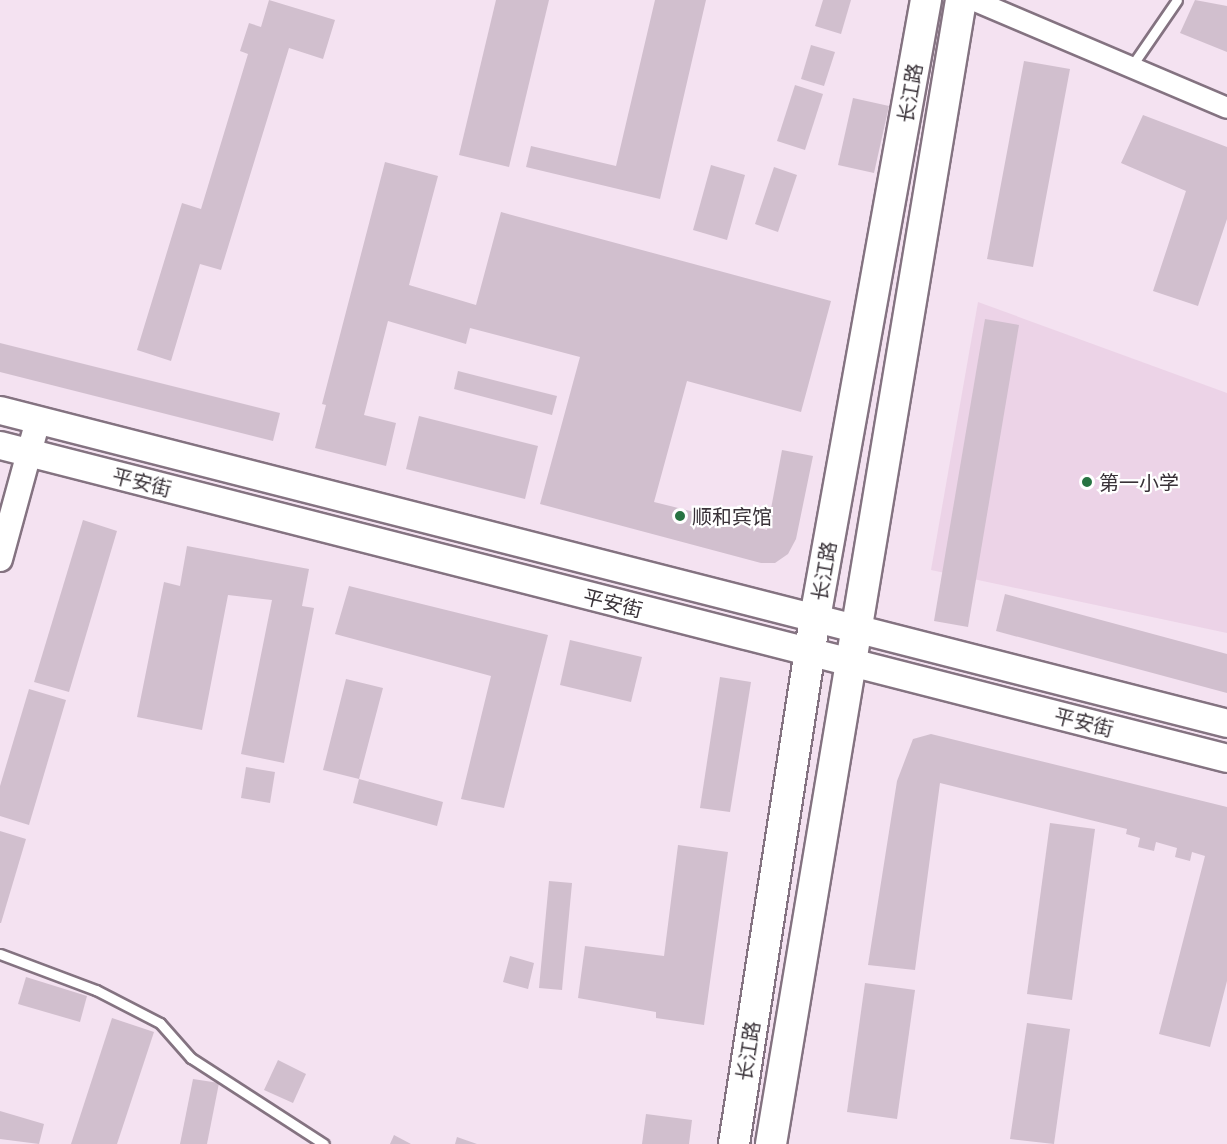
<!DOCTYPE html>
<html>
<head>
<meta charset="utf-8">
<style>
  body { margin:0 }
  #map { position:relative; width:1227px; height:1144px; overflow:hidden; background:#f4e2f1; font-family:"Open Sans","Noto Sans SC",sans-serif }
  div>[style] { position:absolute }
  [style*='--x'] { left:calc(var(--x)*1px); top:calc(var(--y)*1px); width:calc(var(--w)*1px); rotate:calc(var(--a)*1deg) }
  .built>* { inset:0; background:#ecd3e7 }
  .building>* { inset:0; background:#d1bfce }
  .roads { filter:drop-shadow(2px 0 #847381) drop-shadow(-2px 0 #847381) drop-shadow(0 2px #847381) drop-shadow(0 -2px #847381) }
  .service>* { height:9px; margin:-4.5px; padding:0 4.5px; transform-origin:4.5px; border-radius:4.5px; background:#fff }
  .minor>* { height:20px; margin:-10px; padding:0 10px; transform-origin:10px; border-radius:10px; background:#fff }
  .tertiary>* { height:24px; margin:-12px; padding:0 12px; transform-origin:12px; border-radius:12px; background:#fff }
  .secondary>* { height:27px; margin:-13.5px; padding:0 13.5px; transform-origin:13.5px; border-radius:13.5px; background:#fff }
  .primary>* { height:30px; margin:-15px; padding:0 15px; transform-origin:15px; border-radius:15px; background:#fff }
  .dots>* { width:16px; height:16px; translate:-50% -50%; box-sizing:border-box; border:3px solid #fff; border-radius:50% }
  span { translate:-50% -50%; white-space:nowrap; text-align:center; line-height:1.15; -webkit-text-stroke:4.5px #fff; paint-order:stroke }
  .street-label { font-size:20px; color:#393238 }
  .poi-label { font-size:20px; color:#393238 }
  .left { translate:0 -50%; text-align:left }
</style>
</head>
<body>
<div id="map">
  <div class="built">
    <div style="clip-path:polygon(978px 302px,1227px 393px,1227px 633px,931px 570px)"></div>
  </div>
  <div class="building">
    <div style="clip-path:polygon(269px 0,335px 20px,323px 59px,289px 48px,221px 270px,200px 264px,171px 361px,137px 350px,182px 203px,201px 209px,248px 54px,240px 51px,249px 23px,261px 27px)"></div>
    <div style="clip-path:polygon(496px 0,549px 0,509px 167px,459px 155px)"></div>
    <div style="clip-path:polygon(655px 0,706px 0,660px 199px,526px 167px,531px 146px,616px 166px)"></div>
    <div style="clip-path:polygon(823px 0,851px 0,841px 34px,815px 26px)"></div>
    <div style="clip-path:polygon(1195px 0,1227px 6px,1227px 52px,1180px 33px)"></div>
    <div style="clip-path:polygon(811px 45px,835px 52px,824px 86px,801px 79px)"></div>
    <div style="clip-path:polygon(1024px 61px,1070px 69px,1033px 267px,987px 259px)"></div>
    <div style="clip-path:polygon(795px 85px,823px 94px,805px 150px,777px 141px)"></div>
    <div style="clip-path:polygon(853px 98px,889px 106px,874px 173px,838px 165px)"></div>
    <div style="clip-path:polygon(1143px 115px,1227px 147px,1227px 219px,1198px 306px,1153px 291px,1186px 191px,1121px 163px)"></div>
    <div style="clip-path:polygon(385px 162px,438px 176px,409px 285px,476px 305px,501px 212px,831px 301px,801px 412px,687px 381px,654px 502px,767px 530px,782px 450px,813px 456px,796px 539px,788px 554px,775px 563px,761px 563px,540px 504px,580px 357px,470px 328px,466px 344px,388px 321px,364px 415px,396px 423px,386px 466px,315px 448px,326px 405px,322px 404px)"></div>
    <div style="clip-path:polygon(711px 165px,745px 175px,727px 240px,693px 230px)"></div>
    <div style="clip-path:polygon(774px 167px,797px 175px,778px 232px,755px 224px)"></div>
    <div style="clip-path:polygon(985px 319px,1019px 325px,968px 627px,934px 621px)"></div>
    <div style="clip-path:polygon(0 343px,280px 413px,273px 441px,0 372px)"></div>
    <div style="clip-path:polygon(458px 371px,557px 396px,552px 415px,454px 389px)"></div>
    <div style="clip-path:polygon(419px 416px,538px 446px,525px 499px,406px 469px)"></div>
    <div style="clip-path:polygon(83px 520px,117px 531px,69px 692px,34px 682px)"></div>
    <div style="clip-path:polygon(187px 546px,309px 569px,302px 606px,314px 608px,284px 763px,241px 754px,272px 600px,228px 595px,202px 730px,137px 717px,164px 582px,180px 586px)"></div>
    <div style="clip-path:polygon(349px 586px,548px 635px,504px 808px,461px 799px,491px 676px,335px 634px)"></div>
    <div style="clip-path:polygon(1005px 594px,1227px 654px,1227px 693px,996px 631px)"></div>
    <div style="clip-path:polygon(570px 640px,642px 657px,631px 702px,560px 685px)"></div>
    <div style="clip-path:polygon(720px 677px,751px 682px,730px 812px,700px 808px)"></div>
    <div style="clip-path:polygon(346px 679px,383px 688px,359px 779px,443px 802px,437px 826px,353px 803px,359px 779px,323px 770px)"></div>
    <div style="clip-path:polygon(29px 689px,66px 700px,29px 825px,0 816px,0 786px)"></div>
    <div style="clip-path:polygon(931px 734px,1227px 807px,1227px 981px,1210px 1047px,1159px 1034px,1205px 856px,1192px 852px,1190px 861px,1175px 857px,1177px 848px,1156px 842px,1154px 851px,1138px 847px,1140px 838px,1126px 834px,1127px 829px,940px 783px,915px 970px,868px 965px,897px 781px,913px 739px)"></div>
    <div style="clip-path:polygon(246px 767px,275px 772px,270px 803px,241px 798px)"></div>
    <div style="clip-path:polygon(1050px 823px,1095px 829px,1072px 1000px,1027px 994px)"></div>
    <div style="clip-path:polygon(0 831px,26px 839px,1px 923px,0 923px)"></div>
    <div style="clip-path:polygon(678px 845px,728px 852px,704px 1025px,656px 1018px,656px 1012px,578px 998px,585px 946px,664px 956px)"></div>
    <div style="clip-path:polygon(549px 881px,572px 883px,562px 990px,539px 988px)"></div>
    <div style="clip-path:polygon(510px 956px,534px 963px,528px 989px,503px 982px)"></div>
    <div style="clip-path:polygon(26px 977px,87px 996px,80px 1022px,18px 1004px)"></div>
    <div style="clip-path:polygon(865px 983px,915px 990px,897px 1119px,847px 1112px)"></div>
    <div style="clip-path:polygon(112px 1018px,154px 1032px,117px 1144px,71px 1144px)"></div>
    <div style="clip-path:polygon(1027px 1023px,1070px 1029px,1054px 1144px,1010px 1139px)"></div>
    <div style="clip-path:polygon(278px 1060px,306px 1074px,293px 1103px,264px 1090px)"></div>
    <div style="clip-path:polygon(193px 1079px,219px 1083px,207px 1144px,180px 1144px)"></div>
    <div style="clip-path:polygon(0 1111px,44px 1124px,39px 1144px,0 1139px)"></div>
    <div style="clip-path:polygon(646px 1114px,692px 1120px,689px 1144px,642px 1144px)"></div>
    <div style="clip-path:polygon(394px 1135px,411px 1144px,390px 1144px)"></div>
    <div style="clip-path:polygon(457px 1137px,477px 1144px,455px 1144px)"></div>
  </div>
  <div class="roads">
    <div class="service">
      <div style="--x:1131;--y:67;--w:81;--a:-55.5"></div>
      <div style="--x:0;--y:954;--w:103;--a:20.6"></div>
      <div style="--x:96;--y:990;--w:72;--a:27.3"></div>
      <div style="--x:160;--y:1023;--w:47;--a:48.5"></div>
      <div style="--x:191;--y:1058;--w:158;--a:32.9"></div>
    </div>
    <div class="minor">
      <div style="--x:973;--y:0;--w:276;--a:23"></div>
    </div>
    <div class="tertiary">
      <div style="--x:0;--y:559;--w:144;--a:-74.7"></div>
    </div>
    <div class="secondary">
      <div style="--x:0;--y:410;--w:1266;--a:14.31"></div>
      <div style="--x:0;--y:445;--w:1266;--a:14.31"></div>
    </div>
    <div class="primary">
      <div style="--x:734;--y:1144;--w:532;--a:-81.25"></div>
      <div style="--x:815;--y:618;--w:628;--a:-79.82"></div>
      <div style="--x:771;--y:1144;--w:1160;--a:-80.57"></div>
    </div>
  </div>
  <div class="dots">
    <div style="left:1087px;top:482px;background:#277342"></div>
    <div style="left:680px;top:516px;background:#277342"></div>
  </div>
  <div class="street-label">
    <span style="left:910px;top:93px;rotate:-80deg">长江路</span>
    <span style="left:142px;top:482px;rotate:14deg">平安街</span>
    <span style="left:824px;top:571px;rotate:-80deg">长江路</span>
    <span style="left:613px;top:603px;rotate:14deg">平安街</span>
    <span style="left:1084px;top:722px;rotate:14deg">平安街</span>
    <span style="left:748px;top:1051px;rotate:-81deg">长江路</span>
  </div>
  <div class="poi-label">
    <span class="left" style="left:1099px;top:482px">第一小学</span>
    <span class="left" style="left:692px;top:516px">顺和宾馆</span>
  </div>
</div>
</body>
</html>
